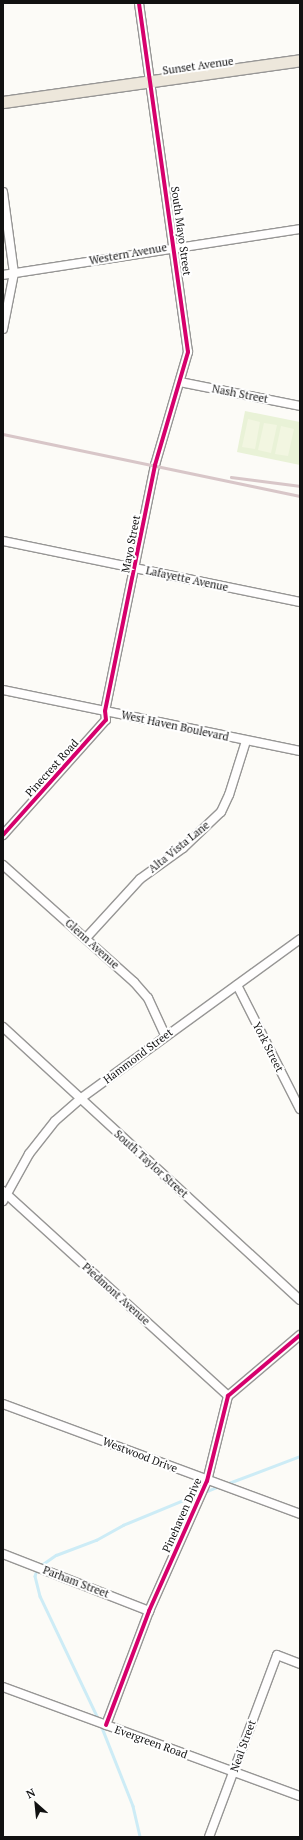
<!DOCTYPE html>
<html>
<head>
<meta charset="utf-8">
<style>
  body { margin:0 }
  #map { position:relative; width:303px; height:1840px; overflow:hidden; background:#fcfbf7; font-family:"PT Serif",serif }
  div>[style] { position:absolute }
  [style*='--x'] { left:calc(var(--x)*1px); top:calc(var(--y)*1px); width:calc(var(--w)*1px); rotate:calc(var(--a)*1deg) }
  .green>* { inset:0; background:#e9f2d7 }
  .pitch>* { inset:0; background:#f2f6e1 }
  .stream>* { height:2.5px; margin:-1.25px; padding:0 1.25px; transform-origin:1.25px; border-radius:1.25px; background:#cdecf6 }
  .roads { filter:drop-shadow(1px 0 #979695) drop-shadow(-1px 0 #979695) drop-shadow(0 1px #979695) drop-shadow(0 -1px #979695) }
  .minor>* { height:8px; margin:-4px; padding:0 4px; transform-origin:4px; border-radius:4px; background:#fffefe }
  .major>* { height:11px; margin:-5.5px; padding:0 5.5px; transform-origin:5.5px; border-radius:5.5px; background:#ede7db }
  .rail>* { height:2.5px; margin:-1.25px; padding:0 1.25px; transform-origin:1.25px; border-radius:1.25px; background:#d8c6c8 }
  .cycleway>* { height:4px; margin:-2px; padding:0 2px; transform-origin:2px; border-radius:2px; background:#d6006c }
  span { translate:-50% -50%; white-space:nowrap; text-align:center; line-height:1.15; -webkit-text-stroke:4px #fff; paint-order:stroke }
  .street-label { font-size:11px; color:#111 }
  .frame { position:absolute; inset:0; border:4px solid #111; pointer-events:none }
  .north { position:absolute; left:16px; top:1784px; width:40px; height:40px; -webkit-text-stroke:3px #fff; paint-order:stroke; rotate:333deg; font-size:11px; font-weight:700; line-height:16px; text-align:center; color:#111 }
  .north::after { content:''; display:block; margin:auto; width:14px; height:18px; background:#111; clip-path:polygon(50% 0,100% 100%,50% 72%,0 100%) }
</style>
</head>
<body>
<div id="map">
  <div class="green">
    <div style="clip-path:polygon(245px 411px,300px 422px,300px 465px,237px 452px)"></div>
  </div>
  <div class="pitch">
    <div style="clip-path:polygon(248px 419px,260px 422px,255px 449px,242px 447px)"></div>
    <div style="clip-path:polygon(264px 423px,277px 425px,271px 453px,258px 450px)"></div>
    <div style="clip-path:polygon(281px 426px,294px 429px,288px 456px,275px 454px)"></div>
  </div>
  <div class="stream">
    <div style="--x:226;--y:1484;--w:79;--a:-20.7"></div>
    <div style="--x:205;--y:1492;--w:15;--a:-23"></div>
    <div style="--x:40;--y:1566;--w:19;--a:-35"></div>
    <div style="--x:56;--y:1555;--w:43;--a:-20.6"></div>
    <div style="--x:96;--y:1540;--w:31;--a:-29"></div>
    <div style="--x:123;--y:1525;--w:81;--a:-22.5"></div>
    <div style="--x:37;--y:1570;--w:6;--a:108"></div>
    <div style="--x:35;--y:1576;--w:21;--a:76"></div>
    <div style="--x:40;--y:1596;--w:137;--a:64.6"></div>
    <div style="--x:101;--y:1725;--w:87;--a:68.4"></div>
    <div style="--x:133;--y:1806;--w:32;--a:77"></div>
  </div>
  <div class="roads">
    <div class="minor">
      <div style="--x:3;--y:192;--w:82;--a:82.3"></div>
      <div style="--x:14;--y:273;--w:57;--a:101.1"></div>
      <div style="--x:3;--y:275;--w:301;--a:-8.8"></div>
      <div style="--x:180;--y:382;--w:122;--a:11.3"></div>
      <div style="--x:3;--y:541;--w:303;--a:11.6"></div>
      <div style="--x:3;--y:690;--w:303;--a:11.6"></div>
      <div style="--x:3;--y:835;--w:154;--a:-48.2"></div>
      <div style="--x:106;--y:720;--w:9;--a:-96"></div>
      <div style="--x:105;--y:711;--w:251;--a:-78.5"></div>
      <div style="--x:155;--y:465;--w:118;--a:-73.7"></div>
      <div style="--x:188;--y:352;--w:352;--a:-98"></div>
      <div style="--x:3;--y:865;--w:176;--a:41.8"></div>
      <div style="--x:134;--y:982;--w:21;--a:49"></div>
      <div style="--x:148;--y:998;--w:41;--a:65.3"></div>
      <div style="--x:86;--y:938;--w:80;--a:-47.5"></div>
      <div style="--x:140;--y:879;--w:53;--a:-35.8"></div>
      <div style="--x:183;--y:848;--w:52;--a:-43.5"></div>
      <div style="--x:221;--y:812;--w:19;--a:-65"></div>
      <div style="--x:229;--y:795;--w:57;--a:-72.5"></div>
      <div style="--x:237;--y:985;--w:139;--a:63.1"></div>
      <div style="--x:3;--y:1027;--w:403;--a:42.6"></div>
      <div style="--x:3;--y:1191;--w:304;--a:42.3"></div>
      <div style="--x:3;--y:1201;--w:54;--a:-61"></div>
      <div style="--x:29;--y:1154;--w:42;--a:-51.8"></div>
      <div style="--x:55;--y:1121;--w:33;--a:-41"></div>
      <div style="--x:80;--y:1099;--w:272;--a:-36"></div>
      <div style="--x:3;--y:1404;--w:317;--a:20.3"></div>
      <div style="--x:3;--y:1554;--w:157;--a:21.3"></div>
      <div style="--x:3;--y:1687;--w:316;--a:20.2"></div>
      <div style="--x:106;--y:1725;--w:122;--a:-69.3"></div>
      <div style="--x:149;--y:1611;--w:142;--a:-66"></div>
      <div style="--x:207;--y:1481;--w:88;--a:-76.1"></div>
      <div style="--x:228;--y:1396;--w:94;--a:-40.3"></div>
      <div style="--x:209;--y:1837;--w:194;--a:-69.5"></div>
      <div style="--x:277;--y:1655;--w:25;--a:21"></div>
    </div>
    <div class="major">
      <div style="--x:3;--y:102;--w:300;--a:-8"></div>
    </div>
  </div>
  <div class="rail">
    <div style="--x:3;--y:434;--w:303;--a:11.8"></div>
    <div style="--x:231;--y:477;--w:70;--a:7.4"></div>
  </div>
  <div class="cycleway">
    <div style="--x:3;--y:835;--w:154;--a:-48.2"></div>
    <div style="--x:106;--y:720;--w:9;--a:-96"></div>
    <div style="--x:105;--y:711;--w:251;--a:-78.5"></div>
    <div style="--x:155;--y:465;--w:118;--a:-73.7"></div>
    <div style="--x:188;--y:352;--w:352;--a:-98"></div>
    <div style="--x:106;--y:1725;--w:122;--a:-69.3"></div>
    <div style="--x:149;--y:1611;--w:142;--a:-66"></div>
    <div style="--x:207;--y:1481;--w:88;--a:-76.1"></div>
    <div style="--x:228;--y:1396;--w:94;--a:-40.3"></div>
  </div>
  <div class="street-label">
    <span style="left:198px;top:66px;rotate:-8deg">Sunset Avenue</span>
    <span style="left:181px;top:231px;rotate:82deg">South Mayo Street</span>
    <span style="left:128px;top:254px;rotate:-10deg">Western Avenue</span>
    <span style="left:240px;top:394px;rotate:11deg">Nash Street</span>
    <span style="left:131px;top:544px;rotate:-79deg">Mayo Street</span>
    <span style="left:187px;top:579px;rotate:12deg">Lafayette Avenue</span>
    <span style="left:175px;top:726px;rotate:12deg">West Haven Boulevard</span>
    <span style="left:52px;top:768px;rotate:-48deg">Pinecrest Road</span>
    <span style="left:179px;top:847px;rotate:-39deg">Alta Vista Lane</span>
    <span style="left:92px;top:944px;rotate:42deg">Glenn Avenue</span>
    <span style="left:268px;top:1047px;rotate:63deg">York Street</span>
    <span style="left:138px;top:1056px;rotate:-37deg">Hammond Street</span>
    <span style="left:151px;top:1164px;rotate:42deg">South Taylor Street</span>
    <span style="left:116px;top:1294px;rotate:42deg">Piedmont Avenue</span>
    <span style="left:140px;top:1455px;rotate:21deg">Westwood Drive</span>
    <span style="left:182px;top:1515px;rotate:-66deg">Pinehaven Drive</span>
    <span style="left:76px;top:1582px;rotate:21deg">Parham Street</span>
    <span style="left:151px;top:1742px;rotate:20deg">Evergreen Road</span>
    <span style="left:243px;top:1746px;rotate:-70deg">Neal Street</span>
  </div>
  <div class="frame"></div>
  <div class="north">N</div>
</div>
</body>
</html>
